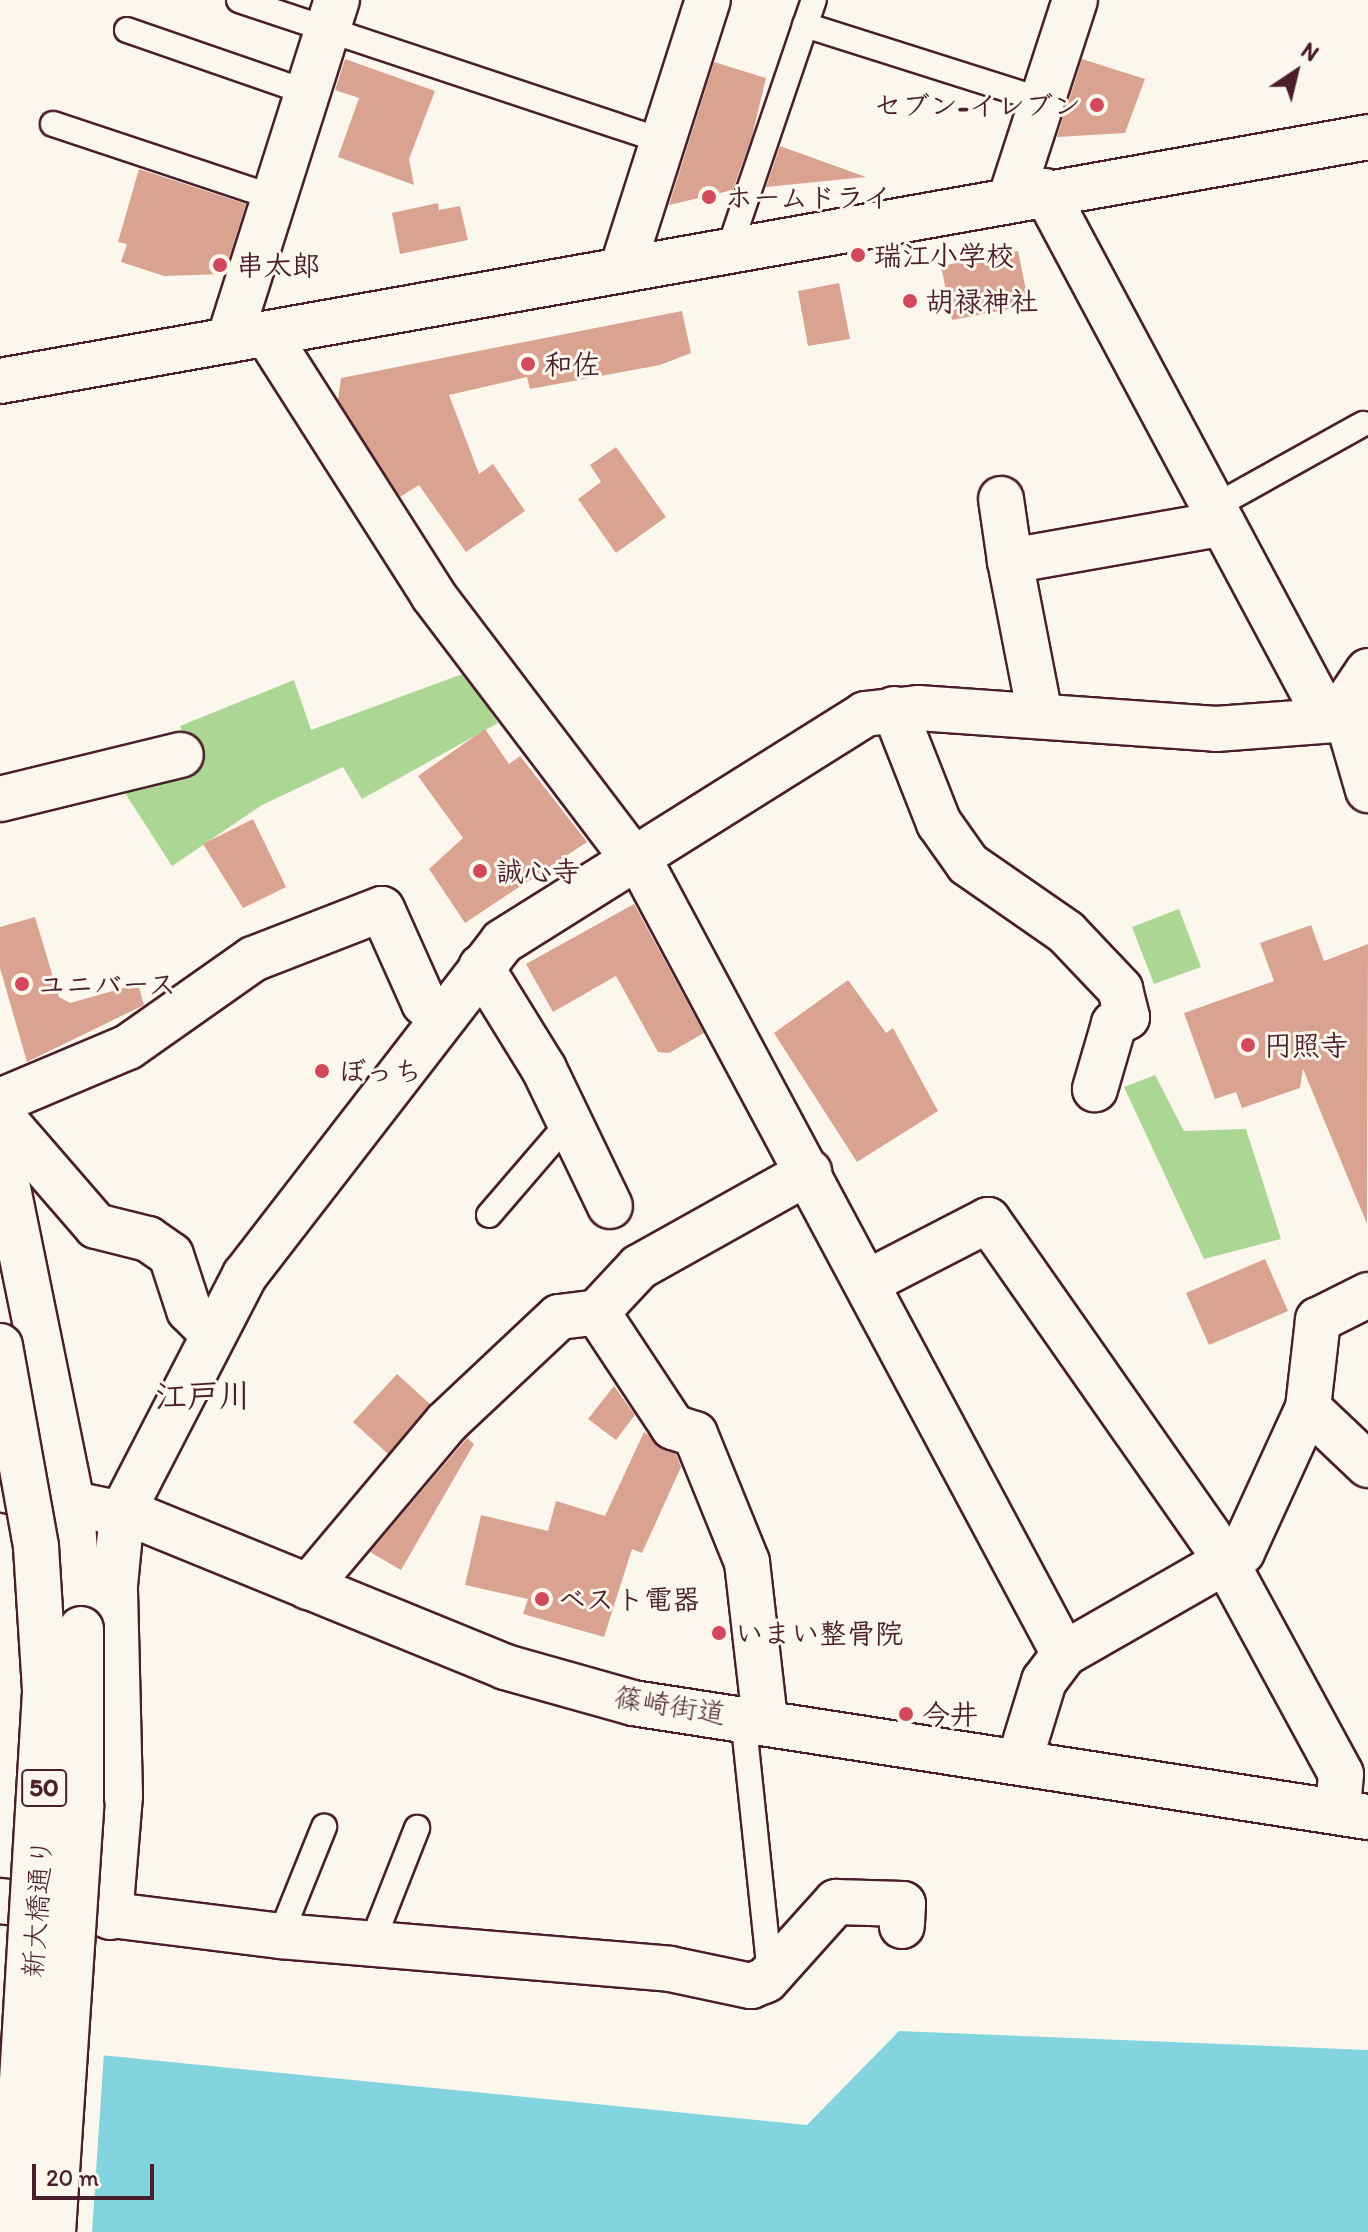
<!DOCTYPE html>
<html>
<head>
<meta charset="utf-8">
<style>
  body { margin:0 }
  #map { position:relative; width:1368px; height:2232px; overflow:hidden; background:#fbf7ec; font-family:Itim,"Klee One",sans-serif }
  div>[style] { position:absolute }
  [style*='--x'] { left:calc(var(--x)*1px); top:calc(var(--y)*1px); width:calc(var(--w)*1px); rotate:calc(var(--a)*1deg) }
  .green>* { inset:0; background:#acd694 }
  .water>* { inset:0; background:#84d4e0 }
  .pier>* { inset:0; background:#fbf7ec }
  .building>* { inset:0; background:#daa391 }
  .roads { filter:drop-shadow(2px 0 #4a1f2b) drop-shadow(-2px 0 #4a1f2b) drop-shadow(0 2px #4a1f2b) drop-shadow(0 -2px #4a1f2b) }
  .service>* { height:24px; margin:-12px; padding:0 12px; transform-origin:12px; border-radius:12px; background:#fbf7ec }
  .minor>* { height:44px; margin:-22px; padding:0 22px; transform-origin:22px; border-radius:22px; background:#fbf7ec }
  .tertiary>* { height:44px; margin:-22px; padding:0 22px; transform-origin:22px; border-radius:22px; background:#fbf7ec }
  .secondary>* { height:44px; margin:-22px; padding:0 22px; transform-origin:22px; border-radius:22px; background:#fbf7ec }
  .primary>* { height:44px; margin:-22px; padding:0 22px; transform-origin:22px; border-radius:22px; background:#fbf7ec }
  .bridges { filter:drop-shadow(2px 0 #4a1f2b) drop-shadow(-2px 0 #4a1f2b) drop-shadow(0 2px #4a1f2b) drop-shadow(0 -2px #4a1f2b) }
  .primary-bridge>* { height:44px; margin:-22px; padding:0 22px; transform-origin:22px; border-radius:22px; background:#fbf7ec }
  .dots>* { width:22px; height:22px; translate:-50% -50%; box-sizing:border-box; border:4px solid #fbf7ec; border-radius:50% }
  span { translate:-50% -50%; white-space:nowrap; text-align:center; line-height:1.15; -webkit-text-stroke:6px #fbf7ec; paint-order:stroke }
  .shield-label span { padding:2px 6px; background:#fbf7ec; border:2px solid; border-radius:6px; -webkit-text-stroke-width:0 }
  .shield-label { font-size:26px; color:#4a1f2b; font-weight:700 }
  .poi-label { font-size:28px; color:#4a1f2b; font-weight:700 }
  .right { translate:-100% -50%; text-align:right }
  .left { translate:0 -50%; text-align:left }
  .street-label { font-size:28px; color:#4a1f2b }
  .quarter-label { font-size:32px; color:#4a1f2b; font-weight:700 }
  .north { position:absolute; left:1256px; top:32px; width:80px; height:80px; -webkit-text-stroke:6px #fbf7ec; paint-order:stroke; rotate:35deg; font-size:22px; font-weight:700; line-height:32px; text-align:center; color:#4a1f2b }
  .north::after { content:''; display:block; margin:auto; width:28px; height:36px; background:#4a1f2b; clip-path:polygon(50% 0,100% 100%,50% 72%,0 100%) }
  .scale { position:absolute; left:32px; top:2164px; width:122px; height:36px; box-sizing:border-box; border:4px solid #4a1f2b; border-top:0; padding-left:10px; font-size:24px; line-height:28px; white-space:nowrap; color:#4a1f2b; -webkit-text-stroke:6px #fbf7ec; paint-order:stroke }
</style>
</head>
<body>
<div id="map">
  <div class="green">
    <div style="clip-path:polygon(465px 673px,498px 723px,362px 799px,343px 767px,262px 805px,172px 866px,125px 793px,198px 769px,180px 726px,294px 680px,311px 730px)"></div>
    <div style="clip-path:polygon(1179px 909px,1201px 967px,1154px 984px,1132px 927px)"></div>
    <div style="clip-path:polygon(1155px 1075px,1184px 1131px,1246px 1129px,1281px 1239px,1204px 1259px,1124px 1087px)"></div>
  </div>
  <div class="water">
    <div style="clip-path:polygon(899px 2031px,1368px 2050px,1368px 2232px,0 2232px,0 2045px,807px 2125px)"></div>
  </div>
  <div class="pier">
    <div style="clip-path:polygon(0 2041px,104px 2052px,92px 2232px,0 2232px)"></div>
  </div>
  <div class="building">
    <div style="clip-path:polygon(345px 59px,435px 91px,409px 159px,414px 185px,338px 157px,359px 98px,335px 90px)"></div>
    <div style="clip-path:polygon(1082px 59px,1145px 79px,1125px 133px,1057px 137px)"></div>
    <div style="clip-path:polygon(714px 62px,766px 78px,752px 136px,733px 190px,669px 205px)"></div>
    <div style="clip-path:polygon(780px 146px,866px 177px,766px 187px)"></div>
    <div style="clip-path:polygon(139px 169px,246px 204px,224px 274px,164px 276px,121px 262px,127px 244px,118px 242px)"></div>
    <div style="clip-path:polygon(438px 203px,439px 210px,460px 206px,468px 240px,400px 254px,392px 213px)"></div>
    <div style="clip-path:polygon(1018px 251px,1029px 305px,952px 320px,941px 266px)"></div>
    <div style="clip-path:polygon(839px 283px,850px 339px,808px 346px,798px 291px)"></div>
    <div style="clip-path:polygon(682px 311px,691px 353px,660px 365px,530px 389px,527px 377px,449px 395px,479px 474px,493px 464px,525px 511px,466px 552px,419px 485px,400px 497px,338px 400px,341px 378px)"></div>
    <div style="clip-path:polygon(616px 447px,666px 517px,616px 553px,578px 499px,601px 482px,590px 465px)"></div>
    <div style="clip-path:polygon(485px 729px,509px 764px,520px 756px,587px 842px,465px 923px,429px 869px,463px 838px,418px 776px)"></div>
    <div style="clip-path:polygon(253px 819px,286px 887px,243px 908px,203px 844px)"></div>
    <div style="clip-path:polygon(634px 904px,704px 1033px,669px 1053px,658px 1052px,616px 976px,553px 1012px,526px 964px)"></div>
    <div style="clip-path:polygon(35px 917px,59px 997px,70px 1003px,138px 984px,144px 1005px,27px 1062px,0 968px,0 927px)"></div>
    <div style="clip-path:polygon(1311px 925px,1324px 961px,1368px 944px,1367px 1224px,1303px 1069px,1300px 1088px,1242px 1108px,1236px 1092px,1215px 1099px,1184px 1013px,1274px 981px,1260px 943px)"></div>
    <div style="clip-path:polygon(848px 980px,886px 1033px,893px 1028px,938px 1111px,857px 1162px,774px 1033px)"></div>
    <div style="clip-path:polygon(1265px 1259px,1288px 1311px,1209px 1345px,1186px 1293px)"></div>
    <div style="clip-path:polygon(397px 1374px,430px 1404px,388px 1454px,353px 1422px)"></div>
    <div style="clip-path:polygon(614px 1386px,635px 1415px,616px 1440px,588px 1419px)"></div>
    <div style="clip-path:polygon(644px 1432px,676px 1454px,681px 1467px,642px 1553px,632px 1549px,604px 1637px,523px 1614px,528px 1599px,465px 1585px,481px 1515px,548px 1531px,556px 1501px,605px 1516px)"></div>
    <div style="clip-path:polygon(467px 1438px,474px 1444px,401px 1570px,370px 1552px)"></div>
  </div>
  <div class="roads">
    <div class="service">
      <div style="--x:239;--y:0;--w:447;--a:18.4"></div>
      <div style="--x:805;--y:25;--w:249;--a:17.6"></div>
      <div style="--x:127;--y:30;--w:189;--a:19.1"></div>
      <div style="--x:53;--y:124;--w:234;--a:18.4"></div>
      <div style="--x:729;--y:249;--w:263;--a:-71.2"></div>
      <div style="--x:1212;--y:508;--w:173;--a:-29.1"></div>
      <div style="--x:489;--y:1215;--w:121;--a:-49.3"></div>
      <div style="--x:743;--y:1717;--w:260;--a:84"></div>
      <div style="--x:280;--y:1936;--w:118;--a:-68"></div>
      <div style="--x:371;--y:1945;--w:126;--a:-68.5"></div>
    </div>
    <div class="minor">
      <div style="--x:1045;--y:191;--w:599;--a:61.89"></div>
      <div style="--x:1011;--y:197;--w:207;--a:-72"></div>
      <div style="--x:622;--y:269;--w:282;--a:-72.3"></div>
      <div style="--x:267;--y:334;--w:309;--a:57.5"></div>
      <div style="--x:433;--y:595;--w:335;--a:52.8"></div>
      <div style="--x:229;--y:340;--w:357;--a:-72.4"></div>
      <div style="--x:1001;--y:499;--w:63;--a:81.7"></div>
      <div style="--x:894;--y:709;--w:123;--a:68.5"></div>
      <div style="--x:939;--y:823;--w:50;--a:54.7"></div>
      <div style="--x:968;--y:864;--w:119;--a:34.8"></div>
      <div style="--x:1066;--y:932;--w:79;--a:46.5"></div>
      <div style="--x:1120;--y:989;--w:29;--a:76"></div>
      <div style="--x:1127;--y:1017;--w:15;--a:152"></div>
      <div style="--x:1114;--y:1024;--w:68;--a:106.3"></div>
      <div style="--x:1040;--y:715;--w:157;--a:-101"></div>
      <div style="--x:1010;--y:561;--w:213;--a:-10"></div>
      <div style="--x:1335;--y:720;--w:59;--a:-56"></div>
      <div style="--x:1348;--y:721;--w:72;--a:73.8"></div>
      <div style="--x:0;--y:799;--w:186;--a:-13.7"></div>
      <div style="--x:639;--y:859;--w:901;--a:61.87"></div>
      <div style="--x:481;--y:967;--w:120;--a:58.3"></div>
      <div style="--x:544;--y:1069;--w:152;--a:64.3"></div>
      <div style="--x:0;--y:1101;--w:139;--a:-22.9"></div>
      <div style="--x:128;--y:1047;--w:153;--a:-35.1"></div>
      <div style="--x:253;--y:959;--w:138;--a:-21.2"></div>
      <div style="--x:382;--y:909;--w:103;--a:65.9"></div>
      <div style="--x:424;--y:1003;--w:21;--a:41"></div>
      <div style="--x:0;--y:1115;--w:147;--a:49.1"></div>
      <div style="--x:96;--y:1226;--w:54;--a:14"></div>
      <div style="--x:148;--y:1239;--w:28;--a:35"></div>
      <div style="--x:171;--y:1255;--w:58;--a:71.9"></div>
      <div style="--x:189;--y:1310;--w:31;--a:45"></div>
      <div style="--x:868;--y:1282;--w:135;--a:-27.3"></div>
      <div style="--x:988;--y:1220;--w:406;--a:55"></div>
      <div style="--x:1221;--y:1553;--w:251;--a:61.5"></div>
      <div style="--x:1341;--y:1774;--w:38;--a:95"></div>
      <div style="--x:597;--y:1312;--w:138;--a:56.5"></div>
      <div style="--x:673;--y:1427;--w:23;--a:18"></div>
      <div style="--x:695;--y:1434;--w:138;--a:67.9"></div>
      <div style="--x:747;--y:1562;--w:159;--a:83.5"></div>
      <div style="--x:1308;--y:1408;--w:83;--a:43.5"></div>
      <div style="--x:308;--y:1587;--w:214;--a:-49.9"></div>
      <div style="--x:446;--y:1423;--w:155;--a:-43.2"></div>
      <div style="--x:559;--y:1317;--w:38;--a:-7"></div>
      <div style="--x:597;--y:1312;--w:62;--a:-47"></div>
      <div style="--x:639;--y:1267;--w:195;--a:-29.2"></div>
      <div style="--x:1020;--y:1759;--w:82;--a:-72.9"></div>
      <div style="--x:1044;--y:1681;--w:34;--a:-53"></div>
      <div style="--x:1064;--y:1654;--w:205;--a:-29.8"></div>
      <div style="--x:1242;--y:1552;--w:158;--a:-65.4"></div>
      <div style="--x:1308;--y:1408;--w:89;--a:-83.5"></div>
      <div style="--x:1318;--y:1320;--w:56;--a:-26.6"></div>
      <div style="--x:0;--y:1901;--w:282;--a:7.1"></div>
      <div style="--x:280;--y:1936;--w:391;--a:4.8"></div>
      <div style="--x:670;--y:1969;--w:83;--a:11.9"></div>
      <div style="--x:751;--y:1986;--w:16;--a:-22"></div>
      <div style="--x:766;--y:1980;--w:105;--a:-48.1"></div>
      <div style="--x:836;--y:1902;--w:67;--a:1.7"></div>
      <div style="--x:903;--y:1904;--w:22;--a:93"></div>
      <div style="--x:110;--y:1917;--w:122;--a:-85.3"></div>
      <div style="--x:120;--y:1795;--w:210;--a:-91.4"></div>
      <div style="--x:115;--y:1585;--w:72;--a:-84.4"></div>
    </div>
    <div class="tertiary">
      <div style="--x:0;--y:381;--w:1390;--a:-10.11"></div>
      <div style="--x:122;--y:1513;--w:268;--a:-62.7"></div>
      <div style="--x:245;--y:1275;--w:421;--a:-52.3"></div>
      <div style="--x:502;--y:942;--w:429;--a:-32.1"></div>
      <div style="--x:865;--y:714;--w:53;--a:-6.5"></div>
      <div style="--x:918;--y:708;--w:299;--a:4"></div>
      <div style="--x:1216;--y:729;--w:119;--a:-4.3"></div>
      <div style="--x:1335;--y:720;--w:35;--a:18"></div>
    </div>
    <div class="secondary">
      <div style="--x:0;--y:1489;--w:141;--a:11.5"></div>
      <div style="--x:138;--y:1517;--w:396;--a:22.2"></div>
      <div style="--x:505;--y:1667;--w:133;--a:15.7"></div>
      <div style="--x:633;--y:1703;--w:744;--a:8.82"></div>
    </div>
    <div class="primary">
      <div style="--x:0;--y:1149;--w:356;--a:78.5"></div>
      <div style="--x:71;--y:1498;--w:131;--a:85.6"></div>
    </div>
  </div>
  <div class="bridges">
    <div class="primary-bridge">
      <div style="--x:0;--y:1346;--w:204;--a:79.8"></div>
      <div style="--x:36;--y:1547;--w:145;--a:86.4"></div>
      <div style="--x:45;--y:1692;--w:541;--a:93.39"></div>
      <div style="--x:53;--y:2232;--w:428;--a:-86.2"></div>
      <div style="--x:81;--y:1805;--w:176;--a:-90"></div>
    </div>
  </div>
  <div class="dots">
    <div style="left:1097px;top:105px;background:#d1495b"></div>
    <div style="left:709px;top:197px;background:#d1495b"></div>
    <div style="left:858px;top:255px;background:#d1495b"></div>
    <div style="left:220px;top:265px;background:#d1495b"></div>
    <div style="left:910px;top:301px;background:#d1495b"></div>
    <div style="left:528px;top:364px;background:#d1495b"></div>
    <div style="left:480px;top:871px;background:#d1495b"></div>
    <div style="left:22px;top:984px;background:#d1495b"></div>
    <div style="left:1248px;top:1045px;background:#d1495b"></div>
    <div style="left:322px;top:1071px;background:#d1495b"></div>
    <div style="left:542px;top:1599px;background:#d1495b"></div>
    <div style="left:719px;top:1633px;background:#d1495b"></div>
    <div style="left:906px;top:1714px;background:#d1495b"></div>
  </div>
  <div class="shield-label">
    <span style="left:44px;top:1788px">50</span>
  </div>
  <div class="poi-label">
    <span class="right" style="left:1081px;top:105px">セブン-イレブン</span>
    <span class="left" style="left:725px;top:197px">ホームドライ</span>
    <span class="left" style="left:874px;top:255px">瑞江小学校</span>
    <span class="left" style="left:236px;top:265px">串太郎</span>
    <span class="left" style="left:926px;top:301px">胡禄神社</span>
    <span class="left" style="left:544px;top:364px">和佐</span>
    <span class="left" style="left:496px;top:871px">誠心寺</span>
    <span class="left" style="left:38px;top:984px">ユニバース</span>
    <span class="left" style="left:1264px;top:1045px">円照寺</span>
    <span class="left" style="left:338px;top:1071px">ぼっち</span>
    <span class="left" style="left:558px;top:1599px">ベスト電器</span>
    <span class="left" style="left:735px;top:1633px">いまい整骨院</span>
    <span class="left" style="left:922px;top:1714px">今井</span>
  </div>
  <div class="street-label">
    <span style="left:670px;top:1705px;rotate:9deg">篠崎街道</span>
    <span style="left:37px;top:1908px;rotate:-86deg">新大橋通り</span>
  </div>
  <div class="quarter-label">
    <span style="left:203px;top:1396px">江戸川</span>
  </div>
  <div class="north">N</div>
  <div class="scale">20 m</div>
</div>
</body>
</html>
